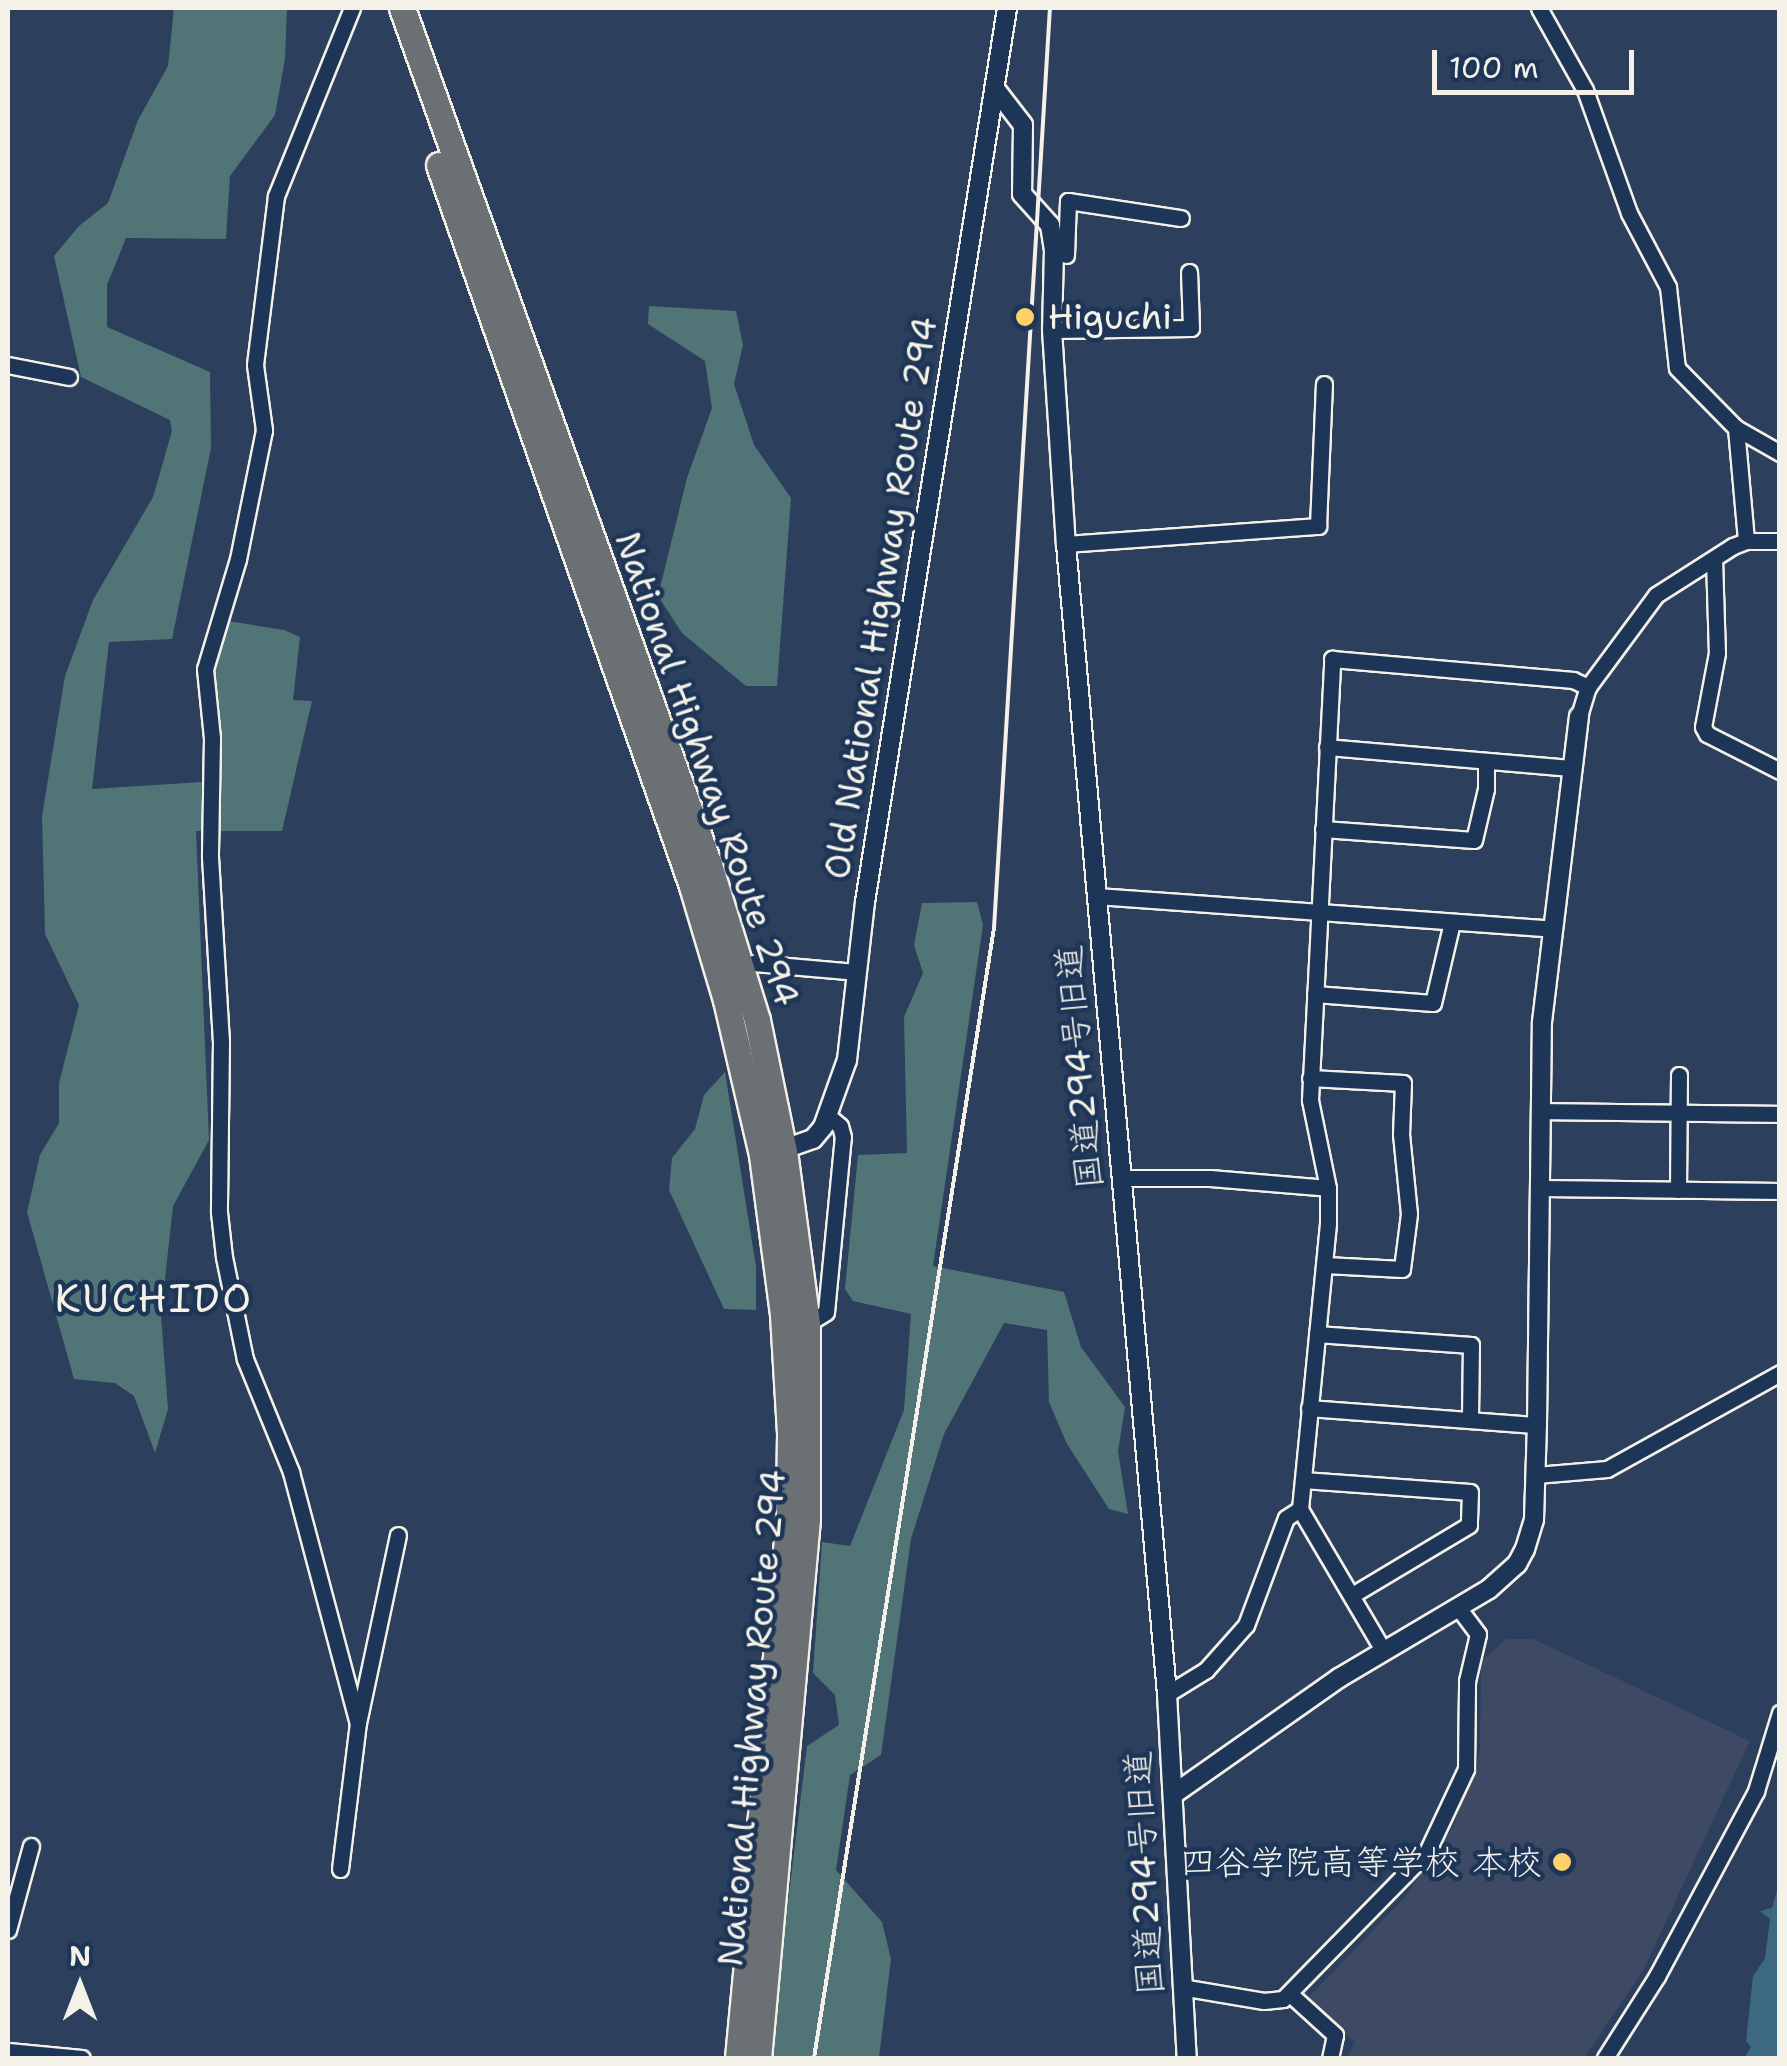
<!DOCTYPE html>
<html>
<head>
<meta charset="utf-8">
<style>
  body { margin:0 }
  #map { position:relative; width:1787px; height:2066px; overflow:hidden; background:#2c3f5d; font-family:"Shantell Sans","Klee One",sans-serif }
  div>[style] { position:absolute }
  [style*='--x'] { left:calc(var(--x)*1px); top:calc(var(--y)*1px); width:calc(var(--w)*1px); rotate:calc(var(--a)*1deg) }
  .built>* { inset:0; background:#3e4a64 }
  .green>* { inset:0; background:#517476 }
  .water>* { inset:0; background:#3c6880 }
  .roads { filter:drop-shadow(2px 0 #f4f1e8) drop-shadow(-2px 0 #f4f1e8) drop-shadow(0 2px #f4f1e8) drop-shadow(0 -2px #f4f1e8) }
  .minor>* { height:15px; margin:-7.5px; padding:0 7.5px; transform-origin:7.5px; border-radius:7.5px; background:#1d3557 }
  .tertiary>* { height:18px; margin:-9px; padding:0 9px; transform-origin:9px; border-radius:9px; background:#1d3557 }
  .trunk>* { height:25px; margin:-12.5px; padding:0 12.5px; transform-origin:12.5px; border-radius:12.5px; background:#6a7074 }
  .rail>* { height:4px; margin:-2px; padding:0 2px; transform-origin:2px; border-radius:2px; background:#f4f1e8 }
  .dots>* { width:28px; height:28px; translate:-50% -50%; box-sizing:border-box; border:5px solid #1d3557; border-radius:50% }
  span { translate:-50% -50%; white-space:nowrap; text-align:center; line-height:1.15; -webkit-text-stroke:9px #1d3557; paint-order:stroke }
  .poi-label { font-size:35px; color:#f4f1e8 }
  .left { translate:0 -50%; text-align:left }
  .right { translate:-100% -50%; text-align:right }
  .street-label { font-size:35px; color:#f4f1e8 }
  .quarter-label { font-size:40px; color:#f4f1e8; letter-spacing:2.5px }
  .frame { position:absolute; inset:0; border:10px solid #f4f1e8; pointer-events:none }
  .north { position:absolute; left:30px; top:1936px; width:100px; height:100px; -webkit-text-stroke:8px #1d3557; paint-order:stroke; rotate:0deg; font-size:28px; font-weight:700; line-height:40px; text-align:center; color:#f4f1e8 }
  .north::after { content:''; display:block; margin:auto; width:35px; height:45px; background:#f4f1e8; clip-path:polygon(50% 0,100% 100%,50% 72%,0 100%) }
  .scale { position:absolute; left:1432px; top:50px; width:202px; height:45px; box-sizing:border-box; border:5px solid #f4f1e8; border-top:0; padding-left:12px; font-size:30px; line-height:35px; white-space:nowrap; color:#f4f1e8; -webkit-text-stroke:8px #1d3557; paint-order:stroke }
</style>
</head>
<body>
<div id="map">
  <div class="built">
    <div style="clip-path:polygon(1507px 1639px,1533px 1639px,1750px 1741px,1643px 1971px,1584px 2058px,1347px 2058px,1355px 2042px,1306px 2000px,1406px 1896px,1453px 1827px,1480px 1752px,1481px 1661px)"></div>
  </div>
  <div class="green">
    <div style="clip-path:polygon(174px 8px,287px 8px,285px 59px,275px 115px,230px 176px,226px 239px,126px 238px,107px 285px,107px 327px,210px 372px,211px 448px,172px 639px,109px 642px,92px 789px,218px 781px,213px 669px,228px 621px,284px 630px,300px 637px,293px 700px,312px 701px,282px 831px,196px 831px,209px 1140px,173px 1206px,161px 1315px,168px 1409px,155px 1453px,134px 1396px,115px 1383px,74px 1379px,27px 1212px,40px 1155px,59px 1123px,59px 1083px,79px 1005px,45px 934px,42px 816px,65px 676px,93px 600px,153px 497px,172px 431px,170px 420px,81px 377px,54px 256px,79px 226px,108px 203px,138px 120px,168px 66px)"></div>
    <div style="clip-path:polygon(649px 306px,736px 311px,743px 345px,734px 384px,754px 445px,791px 498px,777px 686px,746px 686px,682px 633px,658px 596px,687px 478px,712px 408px,705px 361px,648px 324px)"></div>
    <div style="clip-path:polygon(977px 902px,983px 925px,933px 1266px,1064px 1292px,1081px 1347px,1125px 1407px,1118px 1451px,1128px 1514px,1109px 1509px,1067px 1444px,1049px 1402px,1047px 1330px,1004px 1323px,944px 1434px,911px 1539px,881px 1755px,850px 1775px,836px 1870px,882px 1922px,891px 1959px,879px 2058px,769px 2058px,807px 1746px,839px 1725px,835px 1695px,813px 1673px,822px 1542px,850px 1546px,904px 1410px,911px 1314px,853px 1301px,845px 1289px,858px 1155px,907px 1153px,904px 1017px,923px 973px,914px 945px,922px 903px)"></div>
    <div style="clip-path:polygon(725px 1072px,756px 1267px,756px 1310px,724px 1309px,669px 1190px,672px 1158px,695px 1129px,704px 1095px)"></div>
  </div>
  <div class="water">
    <div style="clip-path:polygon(1779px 1884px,1779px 2058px,1744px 2058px,1751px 2047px,1746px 2041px,1753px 1976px,1765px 1958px,1770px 1919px,1760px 1911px,1772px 1908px)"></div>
  </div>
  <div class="roads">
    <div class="minor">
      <div style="--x:352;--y:8;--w:203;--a:112"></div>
      <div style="--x:276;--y:196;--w:170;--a:97.1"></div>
      <div style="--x:255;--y:365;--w:66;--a:82.1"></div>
      <div style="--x:264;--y:430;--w:132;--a:101.4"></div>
      <div style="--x:238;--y:559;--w:115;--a:106.7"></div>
      <div style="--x:205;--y:669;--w:69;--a:84.2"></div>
      <div style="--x:212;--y:738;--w:119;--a:91"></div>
      <div style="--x:210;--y:857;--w:184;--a:86.6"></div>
      <div style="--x:221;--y:1041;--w:171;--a:90.7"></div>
      <div style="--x:219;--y:1212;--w:45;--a:83.7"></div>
      <div style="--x:224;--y:1257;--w:104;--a:78.4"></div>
      <div style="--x:245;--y:1359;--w:122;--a:67.8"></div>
      <div style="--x:291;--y:1472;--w:260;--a:75.1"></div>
      <div style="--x:1539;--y:8;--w:94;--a:60.7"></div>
      <div style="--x:1585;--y:90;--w:131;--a:70.3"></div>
      <div style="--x:1629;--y:213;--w:84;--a:62.2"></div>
      <div style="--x:1668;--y:287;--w:81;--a:83.7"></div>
      <div style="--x:1677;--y:368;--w:84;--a:45.5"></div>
      <div style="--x:1736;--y:428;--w:51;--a:29.6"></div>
      <div style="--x:1066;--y:255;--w:54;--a:-87.9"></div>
      <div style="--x:1068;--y:201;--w:114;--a:8.6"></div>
      <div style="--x:1052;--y:330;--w:139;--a:-0.8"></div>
      <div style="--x:1191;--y:328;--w:56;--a:-92"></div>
      <div style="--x:8;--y:365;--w:62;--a:11.1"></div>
      <div style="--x:1736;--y:428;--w:113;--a:84.9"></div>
      <div style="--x:1066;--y:544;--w:253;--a:-4.1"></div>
      <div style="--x:1318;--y:526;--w:142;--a:-87.6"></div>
      <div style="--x:1714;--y:559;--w:94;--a:88.2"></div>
      <div style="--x:1717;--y:653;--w:75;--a:100.7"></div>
      <div style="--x:1703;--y:727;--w:8;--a:60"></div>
      <div style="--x:1707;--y:734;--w:82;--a:26.9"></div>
      <div style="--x:1579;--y:716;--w:30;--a:-73"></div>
      <div style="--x:1588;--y:687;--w:114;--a:-53.5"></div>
      <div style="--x:1656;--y:595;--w:91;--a:-32.5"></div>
      <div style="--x:1733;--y:546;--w:14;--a:-21"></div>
      <div style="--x:1746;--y:541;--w:34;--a:0"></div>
      <div style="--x:1327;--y:747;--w:246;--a:4.9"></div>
      <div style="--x:1323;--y:829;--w:151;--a:4.2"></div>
      <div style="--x:1474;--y:840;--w:52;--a:-76.8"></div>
      <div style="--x:1486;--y:789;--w:28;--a:-90"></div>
      <div style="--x:1097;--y:896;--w:457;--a:4.1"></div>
      <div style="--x:742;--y:966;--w:12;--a:-14"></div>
      <div style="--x:754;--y:963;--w:102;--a:5"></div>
      <div style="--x:1315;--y:994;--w:118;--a:4.4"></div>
      <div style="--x:1433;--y:1003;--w:83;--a:-76.8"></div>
      <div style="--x:1310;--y:1078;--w:93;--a:3.1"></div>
      <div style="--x:1403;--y:1083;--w:51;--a:92.2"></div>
      <div style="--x:1401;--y:1134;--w:80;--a:84.3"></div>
      <div style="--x:1409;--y:1214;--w:55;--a:97.3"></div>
      <div style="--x:1402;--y:1269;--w:77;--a:-177"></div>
      <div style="--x:1542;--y:1111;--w:238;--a:0.7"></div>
      <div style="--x:1121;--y:1178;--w:89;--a:0"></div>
      <div style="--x:1210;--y:1178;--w:118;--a:4.8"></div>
      <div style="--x:1542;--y:1188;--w:238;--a:0.7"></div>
      <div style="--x:1678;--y:1190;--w:115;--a:-89.5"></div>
      <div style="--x:807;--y:1324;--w:22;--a:-32"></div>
      <div style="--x:826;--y:1312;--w:176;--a:-84.5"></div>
      <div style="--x:843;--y:1137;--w:11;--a:-105"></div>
      <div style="--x:840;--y:1126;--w:16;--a:-140"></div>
      <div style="--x:1317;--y:1334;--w:154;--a:4.1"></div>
      <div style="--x:1471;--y:1345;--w:75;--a:90.8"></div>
      <div style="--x:1309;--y:1408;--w:229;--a:4.3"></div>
      <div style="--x:1536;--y:1475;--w:71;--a:-4.8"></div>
      <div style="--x:1607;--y:1469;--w:198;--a:-29"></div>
      <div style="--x:1303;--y:1480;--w:167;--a:4.1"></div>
      <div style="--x:1470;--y:1492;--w:33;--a:92"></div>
      <div style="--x:1469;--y:1525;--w:136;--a:149.1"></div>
      <div style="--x:1383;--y:1650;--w:164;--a:-120.5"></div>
      <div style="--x:1300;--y:1509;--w:287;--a:-84.4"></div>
      <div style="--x:1328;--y:1223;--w:35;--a:-90"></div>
      <div style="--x:1328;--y:1188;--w:90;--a:-101.6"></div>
      <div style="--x:1310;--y:1100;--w:442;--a:-87.1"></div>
      <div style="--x:1332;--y:659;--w:242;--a:5"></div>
      <div style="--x:1573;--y:680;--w:17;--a:25"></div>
      <div style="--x:1167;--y:1694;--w:46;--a:-31.6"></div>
      <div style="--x:1206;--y:1670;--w:60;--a:-48.4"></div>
      <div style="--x:1246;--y:1625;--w:114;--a:-69.5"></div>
      <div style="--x:1286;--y:1518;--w:17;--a:-33"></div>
      <div style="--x:340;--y:1869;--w:147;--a:-83"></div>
      <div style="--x:358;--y:1723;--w:192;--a:-78"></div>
      <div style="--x:8;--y:1930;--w:87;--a:-74.7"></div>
      <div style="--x:1181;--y:1987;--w:84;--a:9.6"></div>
      <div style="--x:1264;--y:2001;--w:19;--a:-6"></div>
      <div style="--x:1283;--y:1999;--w:206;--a:-45.6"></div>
      <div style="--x:1427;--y:1852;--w:92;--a:-64.8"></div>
      <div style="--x:1466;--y:1769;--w:88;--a:-89.3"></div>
      <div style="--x:1467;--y:1681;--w:48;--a:-76.8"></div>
      <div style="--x:1478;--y:1634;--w:34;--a:-127"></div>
      <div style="--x:1290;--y:1994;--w:61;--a:42.3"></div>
      <div style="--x:1335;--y:2035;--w:24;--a:102"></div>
      <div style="--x:8;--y:2051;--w:74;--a:5.4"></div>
      <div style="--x:1605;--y:2058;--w:97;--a:-57.6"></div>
      <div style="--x:1657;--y:1976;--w:210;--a:-61.8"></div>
      <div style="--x:1756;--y:1791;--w:82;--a:-72.9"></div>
    </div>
    <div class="tertiary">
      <div style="--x:996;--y:90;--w:44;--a:52.4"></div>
      <div style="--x:1023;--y:125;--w:69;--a:90.8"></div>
      <div style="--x:1022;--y:194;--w:42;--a:47.9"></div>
      <div style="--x:1050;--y:225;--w:25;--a:81"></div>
      <div style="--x:1054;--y:250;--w:80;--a:91.4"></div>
      <div style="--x:1052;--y:330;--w:214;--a:86.3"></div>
      <div style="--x:1066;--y:544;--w:1154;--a:84.98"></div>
      <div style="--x:1167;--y:1694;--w:365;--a:86.9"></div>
      <div style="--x:773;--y:1153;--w:42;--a:-19.3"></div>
      <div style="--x:813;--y:1139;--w:16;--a:-50"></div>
      <div style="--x:823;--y:1127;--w:71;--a:-70.3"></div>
      <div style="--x:847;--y:1060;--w:159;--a:-83.5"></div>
      <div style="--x:865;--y:902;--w:905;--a:-80.97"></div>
      <div style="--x:1174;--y:1794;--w:202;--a:-35.1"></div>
      <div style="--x:1339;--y:1678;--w:174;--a:-30.7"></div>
      <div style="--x:1489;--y:1589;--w:38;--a:-42"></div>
      <div style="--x:1517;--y:1564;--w:17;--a:-62"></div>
      <div style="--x:1525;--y:1549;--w:31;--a:-73"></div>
      <div style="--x:1534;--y:1519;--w:94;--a:-88.2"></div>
      <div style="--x:1537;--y:1425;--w:403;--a:-89.3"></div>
      <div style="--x:1542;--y:1022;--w:308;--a:-83.1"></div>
    </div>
    <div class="trunk">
      <div style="--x:402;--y:8;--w:910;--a:70.29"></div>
      <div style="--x:709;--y:865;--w:162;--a:72.8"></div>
      <div style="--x:757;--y:1020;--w:134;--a:78.4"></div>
      <div style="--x:784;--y:1151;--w:175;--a:82.4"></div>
      <div style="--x:807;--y:1324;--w:195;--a:90"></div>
      <div style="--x:807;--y:1519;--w:541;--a:95.19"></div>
      <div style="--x:439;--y:165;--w:764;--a:70.66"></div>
      <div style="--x:692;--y:886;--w:119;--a:73.4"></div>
      <div style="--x:726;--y:1000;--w:159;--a:76.9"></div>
      <div style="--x:762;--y:1155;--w:161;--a:82.5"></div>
      <div style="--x:783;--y:1315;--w:118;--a:86.6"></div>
      <div style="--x:790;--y:1433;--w:85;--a:90.7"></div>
      <div style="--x:789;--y:1518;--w:542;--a:95.4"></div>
    </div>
  </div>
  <div class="rail">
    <div style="--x:814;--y:2058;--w:1144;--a:-80.95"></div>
    <div style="--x:994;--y:928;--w:922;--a:-86.52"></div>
  </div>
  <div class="dots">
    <div style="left:1025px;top:317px;background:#ffd166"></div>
    <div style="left:1562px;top:1862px;background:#ffd166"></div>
  </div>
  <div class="poi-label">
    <span class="left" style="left:1048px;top:317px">Higuchi</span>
    <span class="right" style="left:1542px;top:1862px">四谷学院高等学校 本校</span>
  </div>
  <div class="street-label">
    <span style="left:881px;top:598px;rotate:-81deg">Old National Highway Route 294</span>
    <span style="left:707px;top:769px;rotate:71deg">National Highway Route 294</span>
    <span style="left:1079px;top:1067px;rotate:-95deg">国道294号旧道</span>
    <span style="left:752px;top:1718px;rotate:-85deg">National Highway Route 294</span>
    <span style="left:1144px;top:1873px;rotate:-93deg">国道294号旧道</span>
  </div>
  <div class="quarter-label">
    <span style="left:154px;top:1298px">KUCHIDO</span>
  </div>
  <div class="frame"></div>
  <div class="north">N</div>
  <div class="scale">100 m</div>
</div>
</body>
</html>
